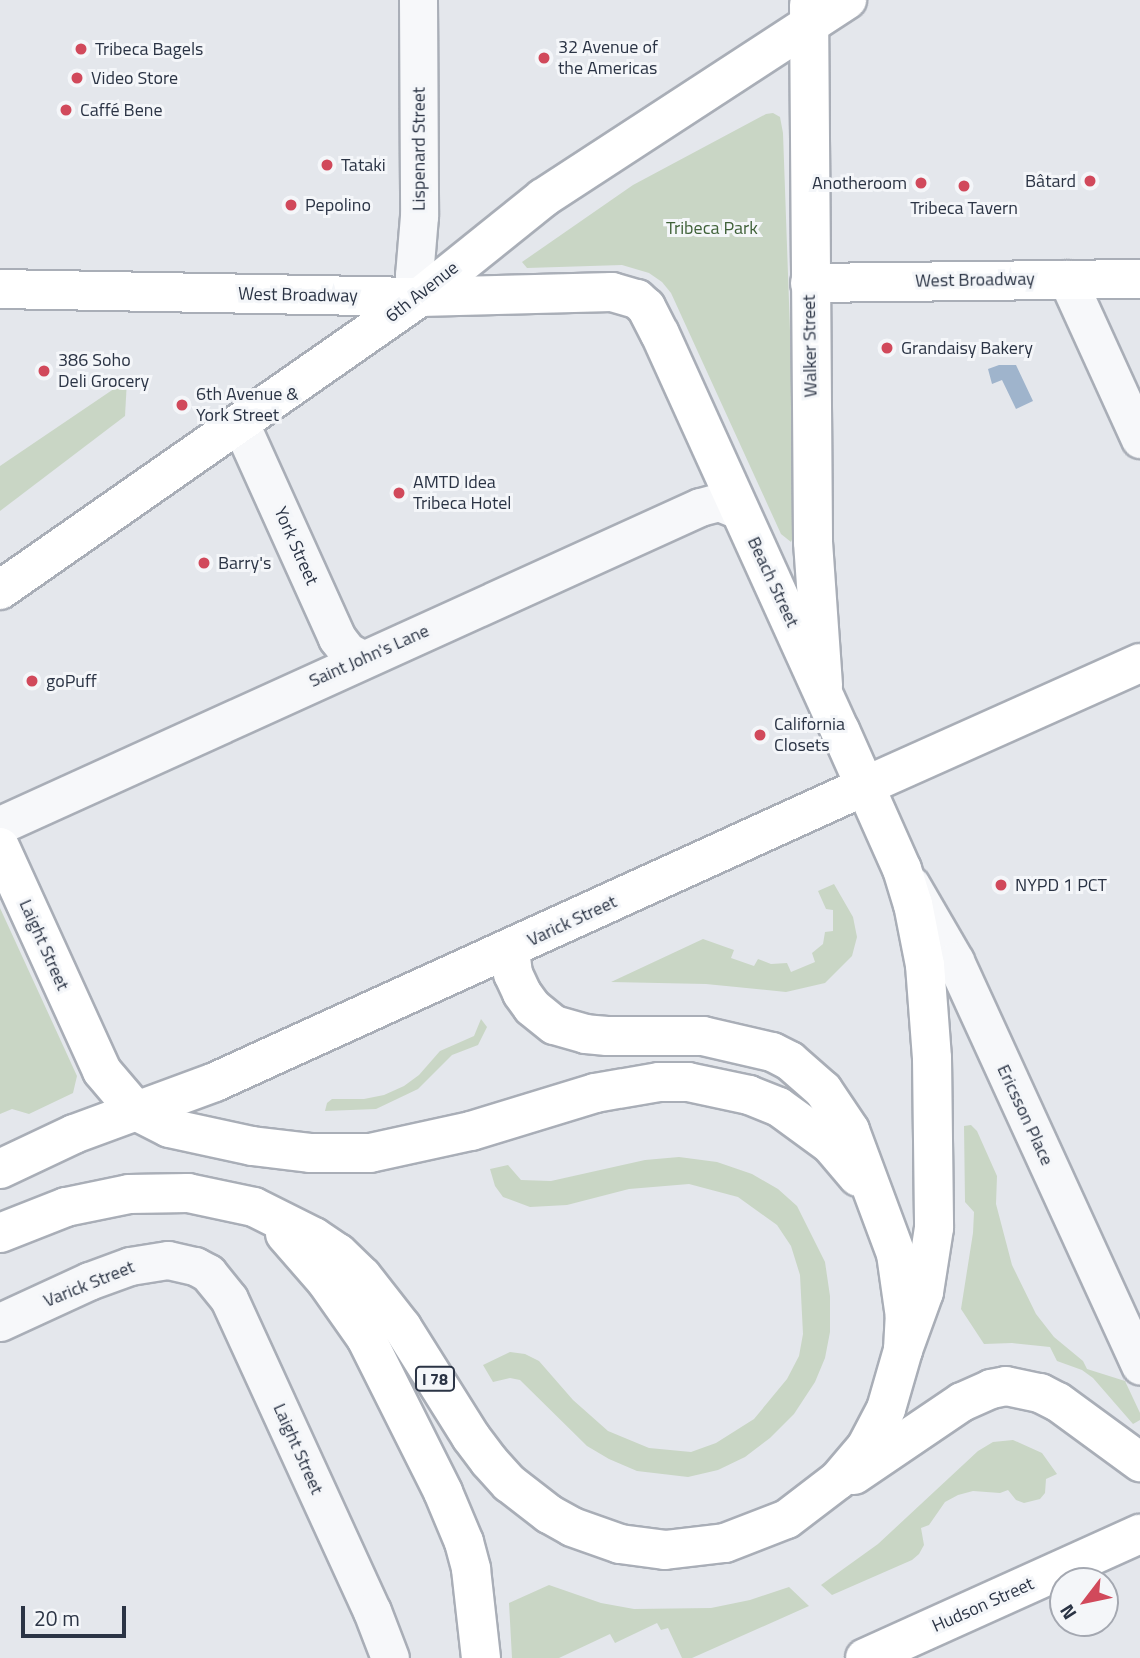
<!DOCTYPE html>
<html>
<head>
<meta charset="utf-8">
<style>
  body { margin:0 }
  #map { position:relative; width:1140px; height:1658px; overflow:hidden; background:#e4e7ec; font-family:"Titillium Web",sans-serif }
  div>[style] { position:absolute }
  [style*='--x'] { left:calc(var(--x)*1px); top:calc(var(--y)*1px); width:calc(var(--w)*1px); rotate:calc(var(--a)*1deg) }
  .green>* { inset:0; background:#c9d6c5 }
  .water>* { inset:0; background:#9fb4cc }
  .roads { filter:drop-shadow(2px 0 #a9aeb7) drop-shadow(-2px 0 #a9aeb7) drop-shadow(0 2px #a9aeb7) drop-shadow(0 -2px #a9aeb7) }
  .street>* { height:37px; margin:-18.5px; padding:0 18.5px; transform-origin:18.5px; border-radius:18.5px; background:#f7f8fa }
  .secondary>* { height:38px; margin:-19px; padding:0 19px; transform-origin:19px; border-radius:19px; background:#fff }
  .primary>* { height:38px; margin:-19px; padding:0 19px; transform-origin:19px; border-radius:19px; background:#fff }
  .highway>* { height:38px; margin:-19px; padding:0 19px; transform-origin:19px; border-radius:19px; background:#fff }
  .dots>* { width:19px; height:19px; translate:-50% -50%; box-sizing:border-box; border:4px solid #f4f6f9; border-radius:50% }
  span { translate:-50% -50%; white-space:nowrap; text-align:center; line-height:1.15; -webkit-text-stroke:6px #f4f6f9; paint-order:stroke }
  .shield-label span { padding:2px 5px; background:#f4f6f9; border:2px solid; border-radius:5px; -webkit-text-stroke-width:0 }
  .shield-label { font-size:16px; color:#2b3445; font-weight:700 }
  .poi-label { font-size:18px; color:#2b3445 }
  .left { translate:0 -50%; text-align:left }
  .right { translate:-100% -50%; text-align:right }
  .street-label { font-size:18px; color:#2b3445 }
  .park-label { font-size:18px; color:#3f6138 }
  .north { position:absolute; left:1049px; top:1567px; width:70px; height:70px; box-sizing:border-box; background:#f4f6f9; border:2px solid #a4a8b1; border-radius:50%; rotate:238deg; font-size:19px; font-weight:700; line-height:28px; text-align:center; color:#2b3445 }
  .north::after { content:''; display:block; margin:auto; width:24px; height:32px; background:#d1495b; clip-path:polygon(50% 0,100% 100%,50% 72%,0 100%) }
  .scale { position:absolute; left:21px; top:1606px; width:105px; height:32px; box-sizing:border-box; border:4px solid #2b3445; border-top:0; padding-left:9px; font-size:21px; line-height:24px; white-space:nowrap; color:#2b3445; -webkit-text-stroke:5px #f4f6f9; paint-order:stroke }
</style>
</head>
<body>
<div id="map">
  <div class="green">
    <div style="clip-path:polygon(773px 113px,780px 117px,783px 133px,797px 528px,791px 542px,781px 534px,671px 293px,662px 282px,649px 273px,622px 265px,527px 268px,522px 262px,633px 185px,766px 114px)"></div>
    <div style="clip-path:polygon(127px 380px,125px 416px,0 511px,0 466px)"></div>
    <div style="clip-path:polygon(834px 884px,853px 917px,857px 937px,852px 956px,825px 983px,786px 992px,706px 984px,611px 982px,703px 939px,734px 950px,731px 958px,754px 966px,758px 959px,771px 964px,787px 963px,791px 972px,815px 962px,812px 953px,823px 944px,825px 932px,833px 931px,833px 910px,826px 909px,818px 891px)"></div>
    <div style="clip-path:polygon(0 908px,77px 1076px,73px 1093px,29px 1114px,12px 1109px,0 1114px)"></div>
    <div style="clip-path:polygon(481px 1019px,487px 1027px,478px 1045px,452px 1055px,418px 1089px,376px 1109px,325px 1111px,327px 1103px,332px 1099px,364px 1099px,384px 1095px,404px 1086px,419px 1075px,440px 1051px,474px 1036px)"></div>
    <div style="clip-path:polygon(971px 1125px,977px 1131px,997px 1176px,996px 1204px,1012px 1265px,1036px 1314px,1054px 1337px,1083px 1361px,1087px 1369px,1125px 1381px,1140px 1413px,1140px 1420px,1133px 1424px,1093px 1378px,1082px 1370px,1057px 1361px,1050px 1347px,1012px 1343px,984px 1344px,961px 1309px,973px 1233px,974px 1212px,965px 1202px,964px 1126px)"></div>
    <div style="clip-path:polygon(679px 1157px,717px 1162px,752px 1174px,778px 1189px,797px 1206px,825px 1262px,830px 1296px,830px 1332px,825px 1358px,815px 1382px,794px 1414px,770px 1438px,745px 1457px,718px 1470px,688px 1477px,637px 1471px,609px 1459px,587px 1446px,520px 1380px,510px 1378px,493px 1382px,483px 1365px,510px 1352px,525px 1354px,539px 1361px,573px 1400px,608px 1431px,649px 1448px,691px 1452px,716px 1443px,754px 1419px,787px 1379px,799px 1356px,803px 1334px,800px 1275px,791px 1246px,777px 1225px,738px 1197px,689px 1184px,629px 1189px,567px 1205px,530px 1207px,503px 1197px,495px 1186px,490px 1169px,508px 1165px,521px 1180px,551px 1181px,645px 1160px)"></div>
    <div style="clip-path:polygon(1013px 1440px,1042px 1453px,1057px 1474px,1046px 1479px,1045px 1493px,1040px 1499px,1024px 1503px,1016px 1500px,1008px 1490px,1000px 1493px,973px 1491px,958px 1495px,945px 1502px,929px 1525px,921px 1528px,924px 1545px,919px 1554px,912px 1560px,832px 1595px,821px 1585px,878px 1544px,978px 1451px,993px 1442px)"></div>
    <div style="clip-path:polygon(549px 1585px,601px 1603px,634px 1609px,711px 1608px,750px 1600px,789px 1587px,809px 1606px,692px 1658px,682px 1658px,668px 1628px,661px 1630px,657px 1623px,615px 1643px,610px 1634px,559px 1658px,512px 1658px,509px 1603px)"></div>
  </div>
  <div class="water">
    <div style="clip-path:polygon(999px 365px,1016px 365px,1033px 401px,1016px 409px,1002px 380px,992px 384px,988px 369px)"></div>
  </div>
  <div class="roads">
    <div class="street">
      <div style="--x:418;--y:0;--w:216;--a:89.7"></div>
      <div style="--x:419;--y:216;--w:59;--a:94.8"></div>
      <div style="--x:414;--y:275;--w:23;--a:75"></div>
      <div style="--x:1067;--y:279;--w:176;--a:65.5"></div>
      <div style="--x:240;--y:423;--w:236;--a:65.7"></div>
      <div style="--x:337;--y:638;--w:16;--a:52"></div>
      <div style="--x:347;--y:651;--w:17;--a:28"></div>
      <div style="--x:0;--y:825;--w:769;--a:-24.43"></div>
      <div style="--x:700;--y:507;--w:20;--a:-15"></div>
      <div style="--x:719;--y:502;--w:22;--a:22"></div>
      <div style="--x:911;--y:885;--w:88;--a:59.9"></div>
      <div style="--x:955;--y:961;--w:445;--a:65.4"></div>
      <div style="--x:0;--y:1322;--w:98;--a:-24.7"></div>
      <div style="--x:89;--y:1281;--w:44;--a:-20.1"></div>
      <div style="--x:130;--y:1266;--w:38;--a:-9"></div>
      <div style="--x:168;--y:1260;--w:28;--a:13"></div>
      <div style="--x:195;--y:1266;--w:15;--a:28"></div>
      <div style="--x:208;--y:1273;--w:33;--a:51"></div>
      <div style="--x:229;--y:1299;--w:343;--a:65.4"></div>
      <div style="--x:372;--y:1611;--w:50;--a:69"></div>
    </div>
    <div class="secondary">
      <div style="--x:809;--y:5;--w:537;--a:89.57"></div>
      <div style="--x:813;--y:542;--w:144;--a:86"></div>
      <div style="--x:810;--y:283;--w:330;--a:-0.7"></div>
      <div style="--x:0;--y:289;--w:420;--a:1.1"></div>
      <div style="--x:420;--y:297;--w:158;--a:-38.8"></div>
      <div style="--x:543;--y:198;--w:363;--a:-33.1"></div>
      <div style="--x:865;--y:786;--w:301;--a:-24.1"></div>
      <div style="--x:865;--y:1658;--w:302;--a:-24.3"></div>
    </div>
    <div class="primary">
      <div style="--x:0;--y:847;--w:246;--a:65.5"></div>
      <div style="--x:102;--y:1071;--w:52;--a:49.6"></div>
      <div style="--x:0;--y:1169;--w:82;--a:-25.3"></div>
      <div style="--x:74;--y:1134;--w:150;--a:-20.2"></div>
      <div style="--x:215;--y:1082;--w:714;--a:-24.48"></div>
    </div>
    <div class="highway">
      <div style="--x:0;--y:590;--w:512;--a:-34.9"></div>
      <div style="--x:420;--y:297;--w:192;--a:-1.5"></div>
      <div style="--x:612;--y:292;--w:26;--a:16"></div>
      <div style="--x:637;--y:299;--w:12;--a:42"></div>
      <div style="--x:646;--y:307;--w:30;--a:63"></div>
      <div style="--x:660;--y:334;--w:435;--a:65.6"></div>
      <div style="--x:840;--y:730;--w:152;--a:66"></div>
      <div style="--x:902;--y:869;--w:37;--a:73"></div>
      <div style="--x:913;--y:904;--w:62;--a:78.9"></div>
      <div style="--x:925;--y:965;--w:93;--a:85.7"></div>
      <div style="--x:932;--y:1058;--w:170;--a:89.3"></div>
      <div style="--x:934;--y:1228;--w:65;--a:98.9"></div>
      <div style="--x:924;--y:1292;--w:62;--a:109.9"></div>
      <div style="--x:136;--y:1111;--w:37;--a:27"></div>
      <div style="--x:169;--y:1128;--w:85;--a:12.2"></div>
      <div style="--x:252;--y:1146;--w:58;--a:6.9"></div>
      <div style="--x:310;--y:1153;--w:60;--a:0"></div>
      <div style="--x:370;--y:1153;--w:103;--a:-12.3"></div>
      <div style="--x:471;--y:1131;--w:130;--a:-17"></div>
      <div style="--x:595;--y:1093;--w:65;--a:-9.8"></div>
      <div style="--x:659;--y:1082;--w:29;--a:0"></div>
      <div style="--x:688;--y:1082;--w:62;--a:12"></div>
      <div style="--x:749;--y:1095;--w:32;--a:22"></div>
      <div style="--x:779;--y:1107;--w:63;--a:36"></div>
      <div style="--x:830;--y:1144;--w:43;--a:49.7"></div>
      <div style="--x:0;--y:1233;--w:71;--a:-21.5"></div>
      <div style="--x:66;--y:1207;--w:64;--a:-11.7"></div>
      <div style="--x:129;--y:1194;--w:59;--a:-1"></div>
      <div style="--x:188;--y:1193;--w:67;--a:12"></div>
      <div style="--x:254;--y:1207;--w:67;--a:26.6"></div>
      <div style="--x:314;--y:1237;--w:29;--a:34"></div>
      <div style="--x:338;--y:1253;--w:33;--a:44"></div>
      <div style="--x:362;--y:1276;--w:65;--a:51.9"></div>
      <div style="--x:402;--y:1327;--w:130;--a:57.9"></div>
      <div style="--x:471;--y:1437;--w:30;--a:53"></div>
      <div style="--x:489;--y:1461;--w:30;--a:48"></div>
      <div style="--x:509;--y:1483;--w:51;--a:37.8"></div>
      <div style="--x:549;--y:1514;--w:26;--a:29"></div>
      <div style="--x:572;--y:1527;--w:51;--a:19.5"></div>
      <div style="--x:620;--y:1544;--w:45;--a:7.6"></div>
      <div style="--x:665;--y:1550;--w:60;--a:-6.7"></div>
      <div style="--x:725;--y:1543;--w:66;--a:-21.2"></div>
      <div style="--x:787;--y:1519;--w:64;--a:-37.4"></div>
      <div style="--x:838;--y:1480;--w:43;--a:-49.7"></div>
      <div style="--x:866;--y:1447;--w:43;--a:-62.2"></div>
      <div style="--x:886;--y:1409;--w:61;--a:-73.9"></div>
      <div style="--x:903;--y:1350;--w:33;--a:-87"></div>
      <div style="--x:905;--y:1317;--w:64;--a:-98.1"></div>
      <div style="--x:896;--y:1254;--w:132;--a:-110.4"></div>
      <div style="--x:850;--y:1130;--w:48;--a:-124"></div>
      <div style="--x:823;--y:1090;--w:44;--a:-138.7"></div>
      <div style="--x:790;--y:1061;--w:20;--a:-153"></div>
      <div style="--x:772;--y:1052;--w:71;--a:-166.9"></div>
      <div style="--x:703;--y:1036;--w:96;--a:180"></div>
      <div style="--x:607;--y:1036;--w:21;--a:-175"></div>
      <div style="--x:586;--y:1034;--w:33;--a:-164"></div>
      <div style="--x:554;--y:1025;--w:28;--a:-141"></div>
      <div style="--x:532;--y:1007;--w:17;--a:-126"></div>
      <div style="--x:522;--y:993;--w:21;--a:-115"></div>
      <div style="--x:513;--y:974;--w:25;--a:-97"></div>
      <div style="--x:285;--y:1234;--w:62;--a:48.9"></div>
      <div style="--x:326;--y:1281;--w:70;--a:54.9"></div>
      <div style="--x:366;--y:1338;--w:172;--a:63.4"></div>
      <div style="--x:443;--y:1492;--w:54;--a:67.2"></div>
      <div style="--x:464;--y:1542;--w:28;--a:75"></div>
      <div style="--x:471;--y:1569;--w:90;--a:83.6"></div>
      <div style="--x:854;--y:1475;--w:130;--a:-34.1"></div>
      <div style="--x:962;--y:1402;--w:32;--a:-24"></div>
      <div style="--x:991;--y:1389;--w:15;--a:-11"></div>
      <div style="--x:1006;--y:1386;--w:35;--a:12"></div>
      <div style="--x:1040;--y:1393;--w:20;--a:27"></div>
      <div style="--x:1058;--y:1402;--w:102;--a:36.2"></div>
    </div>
  </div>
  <div class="dots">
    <div style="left:81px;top:49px;background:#d1495b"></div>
    <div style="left:544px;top:58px;background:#d1495b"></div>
    <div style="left:77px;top:78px;background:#d1495b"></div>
    <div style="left:66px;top:110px;background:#d1495b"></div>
    <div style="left:327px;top:165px;background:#d1495b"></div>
    <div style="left:1090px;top:181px;background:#d1495b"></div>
    <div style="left:921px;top:183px;background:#d1495b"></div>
    <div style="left:964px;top:186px;background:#d1495b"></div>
    <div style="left:291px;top:205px;background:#d1495b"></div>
    <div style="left:887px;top:348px;background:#d1495b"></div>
    <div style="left:44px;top:371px;background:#d1495b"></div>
    <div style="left:182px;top:405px;background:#d1495b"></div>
    <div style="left:399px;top:493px;background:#d1495b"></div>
    <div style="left:204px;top:563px;background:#d1495b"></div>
    <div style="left:32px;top:681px;background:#d1495b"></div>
    <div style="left:760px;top:735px;background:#d1495b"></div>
    <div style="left:1001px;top:885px;background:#d1495b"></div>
  </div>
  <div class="shield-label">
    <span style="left:435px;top:1379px">I 78</span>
  </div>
  <div class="poi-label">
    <span class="left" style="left:558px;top:58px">32 Avenue of<br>the Americas</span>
    <span class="left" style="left:95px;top:49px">Tribeca Bagels</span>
    <span class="left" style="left:91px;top:78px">Video Store</span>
    <span class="left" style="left:80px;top:110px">Caffé Bene</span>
    <span class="left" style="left:341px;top:165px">Tataki</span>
    <span class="right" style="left:1076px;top:181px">Bâtard</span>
    <span class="right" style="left:907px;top:183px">Anotheroom</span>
    <span class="left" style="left:305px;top:205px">Pepolino</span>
    <span style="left:964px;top:208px">Tribeca Tavern</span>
    <span class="left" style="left:901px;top:348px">Grandaisy Bakery</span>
    <span class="left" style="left:58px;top:371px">386 Soho<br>Deli Grocery</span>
    <span class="left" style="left:196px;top:405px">6th Avenue &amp;<br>York Street</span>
    <span class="left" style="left:413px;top:493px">AMTD Idea<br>Tribeca Hotel</span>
    <span class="left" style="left:218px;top:563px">Barry's</span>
    <span class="left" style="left:46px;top:681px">goPuff</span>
    <span class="left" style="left:774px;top:735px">California<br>Closets</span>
    <span class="left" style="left:1015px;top:885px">NYPD 1 PCT</span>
  </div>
  <div class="street-label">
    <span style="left:419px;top:149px;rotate:-90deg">Lispenard Street</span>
    <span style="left:975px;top:280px;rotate:-1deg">West Broadway</span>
    <span style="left:422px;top:292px;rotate:-38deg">6th Avenue</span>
    <span style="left:298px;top:295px;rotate:1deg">West Broadway</span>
    <span style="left:810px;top:346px;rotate:-91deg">Walker Street</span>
    <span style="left:296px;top:546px;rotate:66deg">York Street</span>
    <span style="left:773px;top:582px;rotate:65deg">Beach Street</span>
    <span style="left:369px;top:656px;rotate:-24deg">Saint John's Lane</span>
    <span style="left:572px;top:921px;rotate:-25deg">Varick Street</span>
    <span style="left:44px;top:945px;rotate:66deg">Laight Street</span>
    <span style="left:1025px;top:1115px;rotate:65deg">Ericsson Place</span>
    <span style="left:89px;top:1284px;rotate:-22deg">Varick Street</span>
    <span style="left:298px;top:1449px;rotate:66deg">Laight Street</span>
    <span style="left:983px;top:1605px;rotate:-24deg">Hudson Street</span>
  </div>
  <div class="park-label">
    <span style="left:712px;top:228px">Tribeca Park</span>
  </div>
  <div class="north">N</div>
  <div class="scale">20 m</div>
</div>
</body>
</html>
